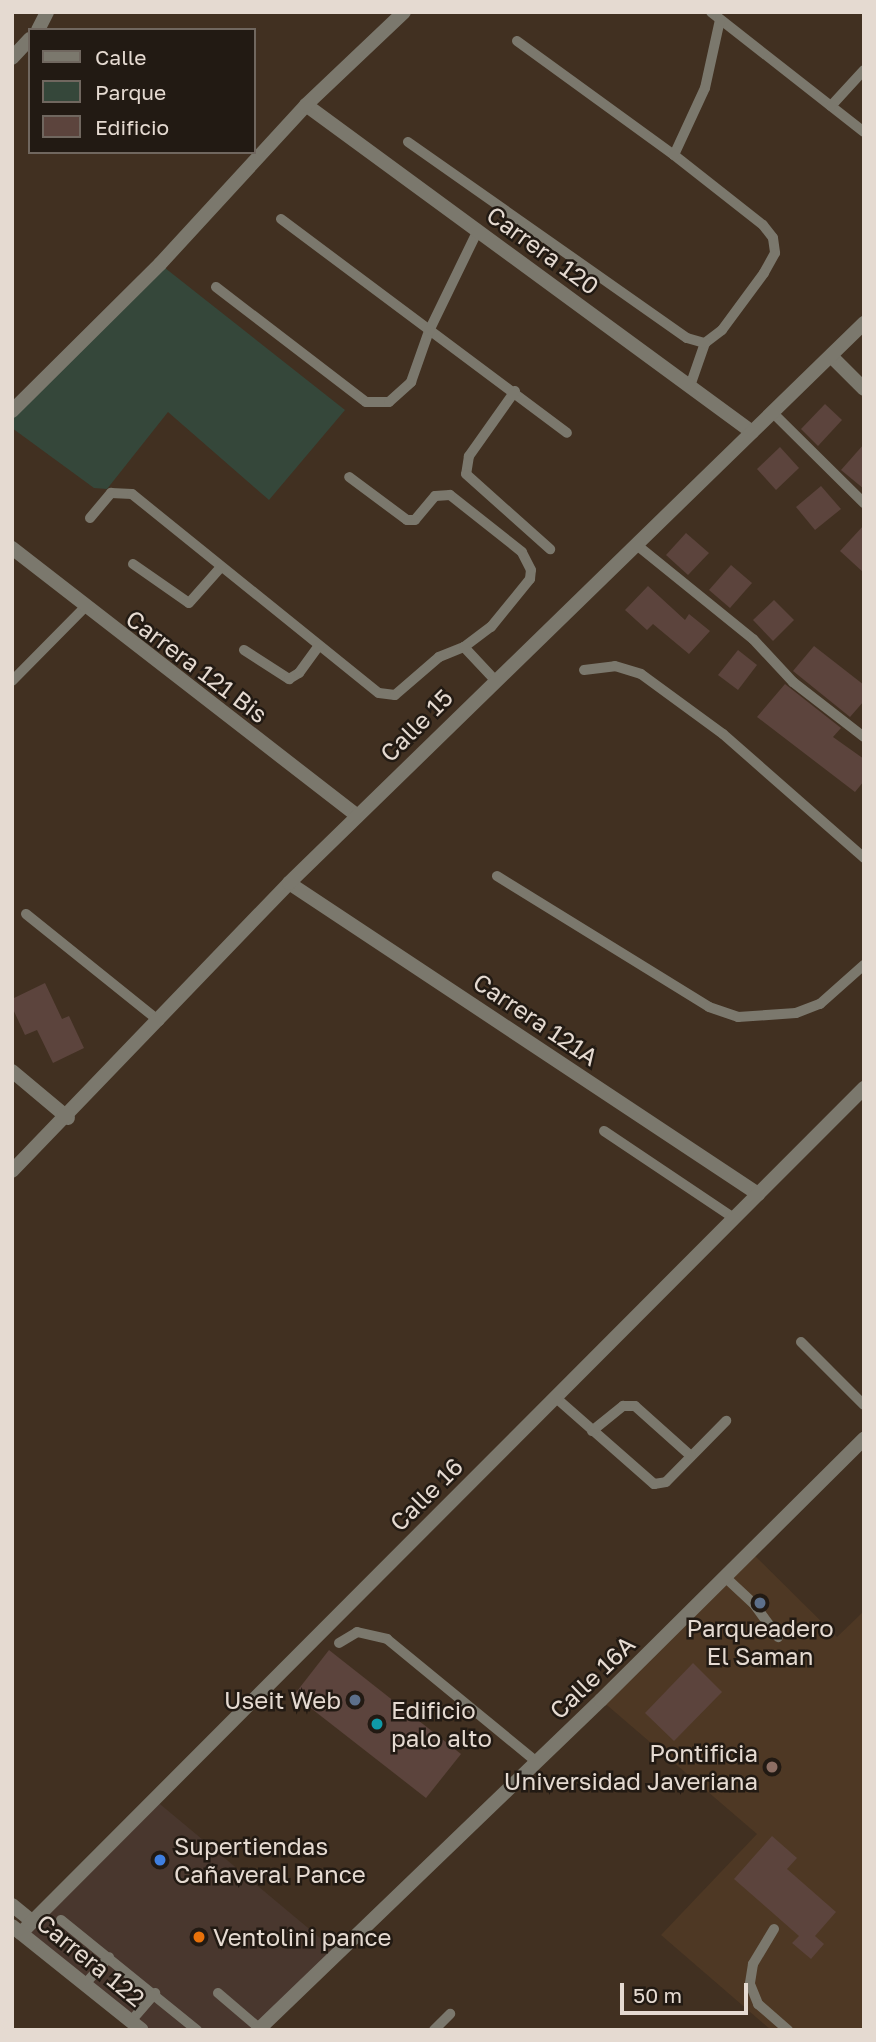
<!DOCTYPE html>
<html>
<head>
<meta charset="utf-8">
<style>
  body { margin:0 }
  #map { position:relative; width:876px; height:2042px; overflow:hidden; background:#413021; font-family:"Golos Text",sans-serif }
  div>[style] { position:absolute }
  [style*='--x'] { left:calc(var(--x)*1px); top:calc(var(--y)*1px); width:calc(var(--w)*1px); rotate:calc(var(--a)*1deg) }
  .commercial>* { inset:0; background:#49372e }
  .built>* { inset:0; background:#4e3824 }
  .green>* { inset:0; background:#35473a }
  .building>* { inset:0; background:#5c443d }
  .service>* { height:10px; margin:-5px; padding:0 5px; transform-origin:5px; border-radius:5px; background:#7b786d }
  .minor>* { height:14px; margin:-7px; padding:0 7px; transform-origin:7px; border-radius:7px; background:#7b786d }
  .tertiary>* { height:14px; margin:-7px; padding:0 7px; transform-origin:7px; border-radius:7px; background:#7b786d }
  .dots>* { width:19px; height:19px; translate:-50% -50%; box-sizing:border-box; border:4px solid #221a13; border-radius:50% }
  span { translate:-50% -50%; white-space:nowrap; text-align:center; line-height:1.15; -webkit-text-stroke:5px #221a13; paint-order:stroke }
  .street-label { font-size:24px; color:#e5dad1 }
  .poi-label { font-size:24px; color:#e5dad1 }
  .right { translate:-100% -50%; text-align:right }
  .left { translate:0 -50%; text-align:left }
  .frame { position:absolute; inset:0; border:14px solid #e5dad1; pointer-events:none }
  .legend { position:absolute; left:28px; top:28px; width:228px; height:126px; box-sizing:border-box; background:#221a13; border:2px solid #70675f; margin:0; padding:9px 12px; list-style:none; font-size:21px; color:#e5dad1 }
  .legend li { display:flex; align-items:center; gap:14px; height:35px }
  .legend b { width:35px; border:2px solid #70675f }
  .scale { position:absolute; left:620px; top:1983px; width:128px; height:32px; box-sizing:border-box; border:4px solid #e5dad1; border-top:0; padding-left:9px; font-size:21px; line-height:24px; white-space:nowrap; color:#e5dad1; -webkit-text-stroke:5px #221a13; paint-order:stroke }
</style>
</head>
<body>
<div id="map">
  <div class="commercial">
    <div style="clip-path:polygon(154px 1799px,338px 1953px,258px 2030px,142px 2030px,21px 1933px)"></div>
  </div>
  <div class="built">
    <div style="clip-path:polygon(751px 1552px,837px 1637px,864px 1611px,864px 2030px,771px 2030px,661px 1935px,757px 1834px,601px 1700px)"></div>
  </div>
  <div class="green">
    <div style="clip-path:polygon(160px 264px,345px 410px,269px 500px,168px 412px,107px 489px,94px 488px,12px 428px,12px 411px)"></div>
  </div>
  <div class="building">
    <div style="clip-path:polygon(825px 404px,842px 420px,818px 446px,801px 429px)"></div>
    <div style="clip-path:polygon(864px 444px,864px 489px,841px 470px)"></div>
    <div style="clip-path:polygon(780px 447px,799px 468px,776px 490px,757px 469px)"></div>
    <div style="clip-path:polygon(821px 486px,841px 509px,815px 530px,796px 507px)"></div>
    <div style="clip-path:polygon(864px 525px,864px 573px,840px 551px)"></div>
    <div style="clip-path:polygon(686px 533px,709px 553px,688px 575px,666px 555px)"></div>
    <div style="clip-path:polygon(731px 565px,752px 583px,730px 608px,709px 590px)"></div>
    <div style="clip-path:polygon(648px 586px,685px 620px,689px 614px,710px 631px,689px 654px,653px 624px,647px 630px,625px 610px)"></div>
    <div style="clip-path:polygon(774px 600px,794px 620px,773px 641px,753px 620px)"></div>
    <div style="clip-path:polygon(814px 646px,864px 685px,864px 701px,850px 717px,793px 671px)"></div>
    <div style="clip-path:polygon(738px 650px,757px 665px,738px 690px,718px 675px)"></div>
    <div style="clip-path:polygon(785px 684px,841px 728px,833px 737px,864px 759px,864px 781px,855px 792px,757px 717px)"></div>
    <div style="clip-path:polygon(45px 983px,62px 1019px,69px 1016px,84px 1048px,53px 1063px,37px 1030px,25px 1035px,12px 1007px,12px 999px)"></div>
    <div style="clip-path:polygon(329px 1650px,461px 1754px,426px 1798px,294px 1695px)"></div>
    <div style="clip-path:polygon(693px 1663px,722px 1692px,674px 1741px,645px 1713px)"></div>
    <div style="clip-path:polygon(772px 1836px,797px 1858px,787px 1869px,836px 1912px,815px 1936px,824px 1944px,811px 1959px,792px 1943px,799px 1936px,734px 1879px)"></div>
  </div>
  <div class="service">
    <div style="--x:711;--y:12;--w:194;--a:38.1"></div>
    <div style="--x:517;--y:41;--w:194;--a:36"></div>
    <div style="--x:674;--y:155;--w:113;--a:38.2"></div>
    <div style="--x:763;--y:225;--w:16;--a:52"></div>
    <div style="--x:773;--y:238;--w:15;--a:82"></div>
    <div style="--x:775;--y:253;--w:23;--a:119"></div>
    <div style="--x:764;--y:273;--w:71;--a:126.4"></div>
    <div style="--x:722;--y:330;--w:21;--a:143"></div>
    <div style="--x:705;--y:343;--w:46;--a:109.2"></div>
    <div style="--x:831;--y:106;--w:49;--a:-47.5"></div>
    <div style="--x:408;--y:142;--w:341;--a:35.1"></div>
    <div style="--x:687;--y:338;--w:19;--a:16"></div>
    <div style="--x:674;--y:155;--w:74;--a:-65.2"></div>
    <div style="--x:705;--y:88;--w:70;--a:-77.6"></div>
    <div style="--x:281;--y:219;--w:357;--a:36.8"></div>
    <div style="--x:216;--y:287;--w:189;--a:37.5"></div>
    <div style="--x:366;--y:402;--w:23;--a:0"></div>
    <div style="--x:389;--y:402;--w:30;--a:-42"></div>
    <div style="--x:411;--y:382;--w:54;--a:-70.6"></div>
    <div style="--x:429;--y:331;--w:112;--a:-64.1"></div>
    <div style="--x:515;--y:391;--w:80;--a:125.3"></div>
    <div style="--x:469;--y:456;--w:18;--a:99"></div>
    <div style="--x:466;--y:474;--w:113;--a:41.8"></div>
    <div style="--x:774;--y:414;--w:127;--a:44.7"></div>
    <div style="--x:90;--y:518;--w:33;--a:-50"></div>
    <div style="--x:111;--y:493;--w:21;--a:3"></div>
    <div style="--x:132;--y:494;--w:317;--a:38.9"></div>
    <div style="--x:379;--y:693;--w:16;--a:7"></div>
    <div style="--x:395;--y:695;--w:58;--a:-40.8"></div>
    <div style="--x:439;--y:657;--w:27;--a:-22"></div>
    <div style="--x:464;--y:647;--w:34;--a:-37"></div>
    <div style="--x:491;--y:627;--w:62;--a:-50.9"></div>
    <div style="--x:530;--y:579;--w:9;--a:-84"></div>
    <div style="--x:531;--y:570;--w:20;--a:-117"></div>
    <div style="--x:522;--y:552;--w:92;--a:-141.6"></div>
    <div style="--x:450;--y:495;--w:15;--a:176"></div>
    <div style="--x:435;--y:496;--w:31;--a:130"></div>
    <div style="--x:415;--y:520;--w:8;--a:180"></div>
    <div style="--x:407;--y:520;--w:72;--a:-143.4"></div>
    <div style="--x:638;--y:546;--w:148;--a:39"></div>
    <div style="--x:753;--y:639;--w:59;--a:47.1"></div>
    <div style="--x:793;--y:682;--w:90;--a:37.8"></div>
    <div style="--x:133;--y:564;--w:68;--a:34.9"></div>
    <div style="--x:189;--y:603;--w:48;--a:-48.4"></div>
    <div style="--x:464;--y:647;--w:45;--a:46.8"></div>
    <div style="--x:244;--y:650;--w:54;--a:32.8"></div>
    <div style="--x:289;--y:679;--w:12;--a:-31"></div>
    <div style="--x:299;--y:673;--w:34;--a:-54"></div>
    <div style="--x:584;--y:670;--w:31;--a:-7"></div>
    <div style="--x:615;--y:666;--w:27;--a:17"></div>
    <div style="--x:641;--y:674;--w:102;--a:36.2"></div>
    <div style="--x:723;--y:734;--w:188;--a:41.3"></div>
    <div style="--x:12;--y:681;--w:103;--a:-45.4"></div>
    <div style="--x:497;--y:876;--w:249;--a:31.7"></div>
    <div style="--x:709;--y:1007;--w:31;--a:19"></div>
    <div style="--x:738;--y:1017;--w:58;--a:-3.9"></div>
    <div style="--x:796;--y:1013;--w:26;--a:-21"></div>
    <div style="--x:820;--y:1004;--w:59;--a:-41.6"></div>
    <div style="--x:26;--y:914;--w:171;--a:38.8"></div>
    <div style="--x:604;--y:1131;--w:156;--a:33.8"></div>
    <div style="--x:801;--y:1342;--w:89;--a:45"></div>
    <div style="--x:555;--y:1397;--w:132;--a:41.3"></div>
    <div style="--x:654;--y:1484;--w:12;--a:-9"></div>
    <div style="--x:666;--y:1482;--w:86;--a:-45.5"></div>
    <div style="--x:592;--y:1431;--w:40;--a:-39"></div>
    <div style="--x:623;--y:1406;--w:12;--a:0"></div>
    <div style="--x:635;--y:1406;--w:75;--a:41.8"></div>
    <div style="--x:725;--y:1577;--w:40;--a:43"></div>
    <div style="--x:754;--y:1604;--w:41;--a:54"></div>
    <div style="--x:339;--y:1643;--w:21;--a:-31"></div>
    <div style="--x:357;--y:1632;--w:31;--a:13"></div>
    <div style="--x:387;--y:1639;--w:194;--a:39.4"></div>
    <div style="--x:61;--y:1920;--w:175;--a:39"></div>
    <div style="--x:774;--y:1929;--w:41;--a:121"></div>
    <div style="--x:753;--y:1964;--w:20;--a:99"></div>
    <div style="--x:750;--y:1984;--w:22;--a:68"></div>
    <div style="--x:758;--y:2004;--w:40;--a:41"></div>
    <div style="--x:85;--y:1984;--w:36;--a:-48"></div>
    <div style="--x:218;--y:1993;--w:54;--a:40.5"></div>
    <div style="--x:131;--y:2021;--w:37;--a:-49"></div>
    <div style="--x:434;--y:2030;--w:23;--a:-45"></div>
  </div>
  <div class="minor">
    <div style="--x:38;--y:30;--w:20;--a:-63"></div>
    <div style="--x:12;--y:58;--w:26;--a:-47"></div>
    <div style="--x:306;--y:105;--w:553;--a:36.25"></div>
    <div style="--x:832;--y:357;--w:45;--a:45"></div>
    <div style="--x:12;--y:411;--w:209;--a:-44.8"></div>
    <div style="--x:160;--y:264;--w:216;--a:-47.4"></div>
    <div style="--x:306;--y:105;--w:135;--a:-43.5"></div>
    <div style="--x:12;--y:548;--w:437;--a:37.8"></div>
    <div style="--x:289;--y:883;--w:563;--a:33.55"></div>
    <div style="--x:12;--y:1071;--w:73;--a:40"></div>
    <div style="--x:12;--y:1171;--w:400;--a:-46.1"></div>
    <div style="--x:289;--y:883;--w:803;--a:-44.24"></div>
    <div style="--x:12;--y:1905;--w:26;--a:39"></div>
    <div style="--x:21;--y:1933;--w:1194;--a:-45.07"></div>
    <div style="--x:258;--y:2030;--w:476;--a:-43.9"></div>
    <div style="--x:601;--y:1700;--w:371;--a:-44.8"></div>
  </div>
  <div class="tertiary">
    <div style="--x:12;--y:1926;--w:166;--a:38.7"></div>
  </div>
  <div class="dots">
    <div style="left:760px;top:1603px;background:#5c6f8a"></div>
    <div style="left:355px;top:1700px;background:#5c6f8a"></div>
    <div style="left:377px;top:1724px;background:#0f9aa8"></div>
    <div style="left:772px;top:1767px;background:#8d6e63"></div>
    <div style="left:160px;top:1860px;background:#3f7fe0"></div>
    <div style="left:199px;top:1937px;background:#e8710a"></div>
  </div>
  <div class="street-label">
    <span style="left:543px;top:250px;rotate:36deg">Carrera 120</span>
    <span style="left:197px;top:666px;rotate:37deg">Carrera 121 Bis</span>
    <span style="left:416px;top:725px;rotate:-45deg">Calle 15</span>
    <span style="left:536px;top:1019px;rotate:34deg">Carrera 121A</span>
    <span style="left:426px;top:1494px;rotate:-45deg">Calle 16</span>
    <span style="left:592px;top:1677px;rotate:-44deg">Calle 16A</span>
    <span style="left:91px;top:1960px;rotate:39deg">Carrera 122</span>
  </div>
  <div class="poi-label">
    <span style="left:760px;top:1642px">Parqueadero<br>El Saman</span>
    <span class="right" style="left:341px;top:1700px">Useit Web</span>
    <span class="left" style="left:391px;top:1724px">Edificio<br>palo alto</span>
    <span class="right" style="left:758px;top:1767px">Pontificia<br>Universidad Javeriana</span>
    <span class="left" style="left:174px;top:1860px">Supertiendas<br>Cañaveral Pance</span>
    <span class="left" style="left:213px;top:1937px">Ventolini pance</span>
  </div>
  <div class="frame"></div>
  <ul class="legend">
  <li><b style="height:9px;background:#7b786d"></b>Calle</li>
  <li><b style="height:19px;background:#35473a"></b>Parque</li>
  <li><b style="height:19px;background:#5c443d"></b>Edificio</li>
  </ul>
  <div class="scale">50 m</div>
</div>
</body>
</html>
